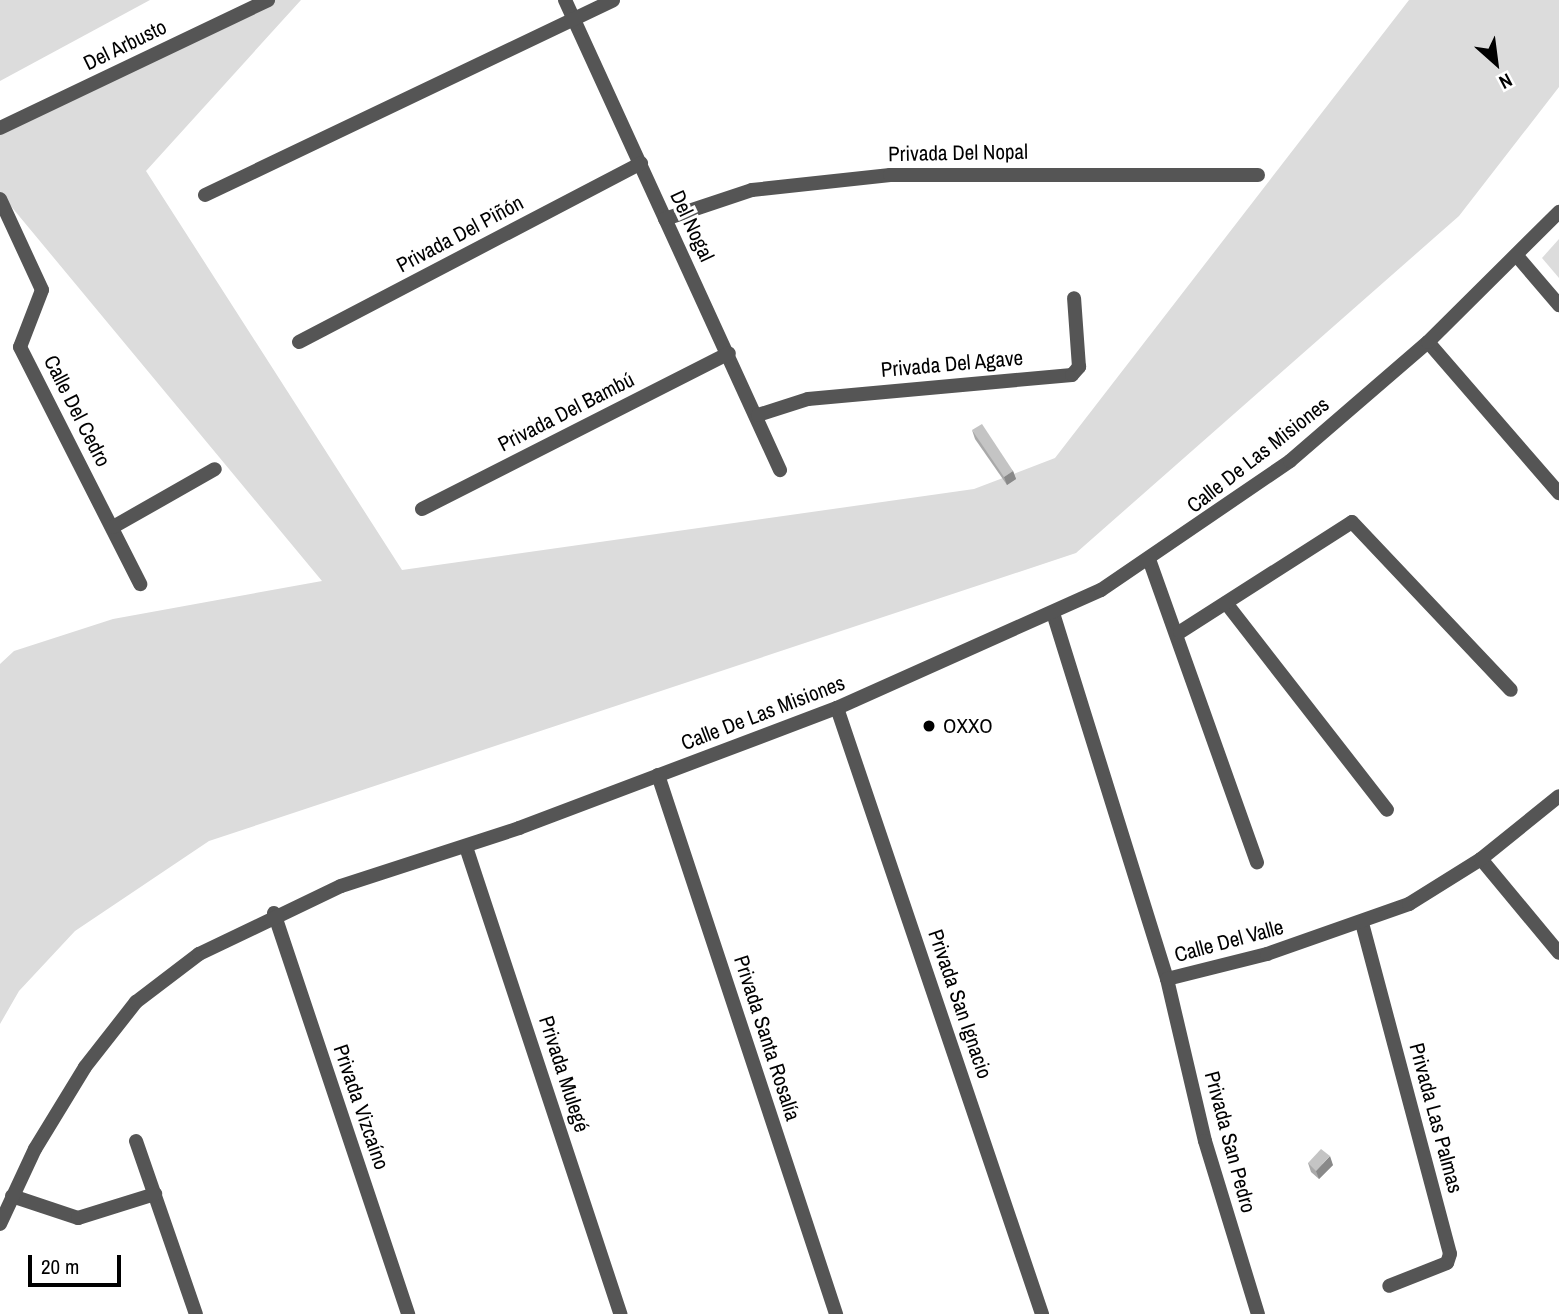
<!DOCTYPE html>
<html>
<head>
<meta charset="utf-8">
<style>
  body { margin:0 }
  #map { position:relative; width:1559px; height:1314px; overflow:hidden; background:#fff; font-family:"Archivo Narrow",sans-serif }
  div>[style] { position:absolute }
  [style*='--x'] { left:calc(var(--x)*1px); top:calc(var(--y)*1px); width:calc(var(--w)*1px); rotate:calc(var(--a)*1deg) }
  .green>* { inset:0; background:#dcdcdc }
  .minor>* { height:14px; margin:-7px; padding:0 7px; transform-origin:7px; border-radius:7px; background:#555 }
  .tertiary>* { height:14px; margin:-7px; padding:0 7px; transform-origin:7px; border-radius:7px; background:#555 }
  .wall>* { inset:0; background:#a9a9a9 }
  .shaded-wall>* { inset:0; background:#898989 }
  .building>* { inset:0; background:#c4c4c4 }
  .dots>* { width:19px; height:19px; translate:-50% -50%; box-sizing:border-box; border:4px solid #fff; border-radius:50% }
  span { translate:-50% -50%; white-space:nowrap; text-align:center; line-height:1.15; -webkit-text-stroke:6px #fff; paint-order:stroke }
  .street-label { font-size:21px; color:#000 }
  .poi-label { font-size:21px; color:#000 }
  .left { translate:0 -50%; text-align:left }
  .north { position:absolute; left:1461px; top:28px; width:70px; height:70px; -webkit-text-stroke:5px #fff; paint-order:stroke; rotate:152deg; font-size:19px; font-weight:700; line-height:28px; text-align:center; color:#000 }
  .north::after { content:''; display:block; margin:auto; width:24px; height:32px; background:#000; clip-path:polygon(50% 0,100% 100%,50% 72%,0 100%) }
  .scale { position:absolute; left:28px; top:1255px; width:93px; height:32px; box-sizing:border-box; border:4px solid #000; border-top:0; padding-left:9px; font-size:21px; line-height:24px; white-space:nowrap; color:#000; -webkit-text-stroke:5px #fff; paint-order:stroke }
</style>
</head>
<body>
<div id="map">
  <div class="green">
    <div style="clip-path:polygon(0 0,150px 0,0 81px)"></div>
    <div style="clip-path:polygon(268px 0,301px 0,146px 171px,402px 570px,974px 489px,1055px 458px,1409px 0,1559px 0,1559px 87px,1459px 216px,1076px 553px,209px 841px,75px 931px,19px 991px,0 1024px,0 664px,14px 651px,113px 619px,322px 581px,0 193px,0 128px)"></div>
    <div style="clip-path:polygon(1559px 239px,1559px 278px,1542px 258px)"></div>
  </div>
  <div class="minor">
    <div style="--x:565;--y:0;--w:517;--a:65.42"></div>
    <div style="--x:0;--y:128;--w:297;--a:-25.5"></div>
    <div style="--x:205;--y:195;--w:452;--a:-25.5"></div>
    <div style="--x:0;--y:199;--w:100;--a:65.2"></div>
    <div style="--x:42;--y:290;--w:61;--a:111.1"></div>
    <div style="--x:20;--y:347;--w:266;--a:63.1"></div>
    <div style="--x:665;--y:219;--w:92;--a:-18.4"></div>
    <div style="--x:752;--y:190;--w:139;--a:-6.2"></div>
    <div style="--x:890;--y:175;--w:368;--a:0"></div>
    <div style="--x:1517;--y:256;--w:65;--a:49.4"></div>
    <div style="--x:299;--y:342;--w:386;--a:-27.6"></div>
    <div style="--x:1428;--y:342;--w:200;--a:49.1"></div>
    <div style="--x:758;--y:415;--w:52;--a:-17.7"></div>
    <div style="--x:808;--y:399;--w:265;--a:-5.2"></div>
    <div style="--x:1072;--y:375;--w:11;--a:-49"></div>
    <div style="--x:1079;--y:367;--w:69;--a:-94.1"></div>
    <div style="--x:422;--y:509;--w:344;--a:-26.9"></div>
    <div style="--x:113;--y:527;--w:117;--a:-29.6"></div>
    <div style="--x:1150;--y:562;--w:319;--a:70.4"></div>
    <div style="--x:1226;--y:603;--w:262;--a:52.1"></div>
    <div style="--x:1053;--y:613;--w:383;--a:72.7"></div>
    <div style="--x:1167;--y:979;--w:166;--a:76.8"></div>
    <div style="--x:1205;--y:1141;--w:181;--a:73"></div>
    <div style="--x:1180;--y:632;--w:204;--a:-32.6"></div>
    <div style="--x:1352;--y:522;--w:231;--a:46.6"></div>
    <div style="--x:837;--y:708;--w:640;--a:71.31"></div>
    <div style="--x:658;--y:775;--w:568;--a:71.72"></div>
    <div style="--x:466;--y:847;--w:492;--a:71.7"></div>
    <div style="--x:1481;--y:859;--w:122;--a:50.3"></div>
    <div style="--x:274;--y:913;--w:423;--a:71.5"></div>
    <div style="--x:1362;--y:923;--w:342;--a:75.1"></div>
    <div style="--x:1450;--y:1254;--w:9;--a:108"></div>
    <div style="--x:1447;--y:1263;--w:62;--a:158.4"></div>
    <div style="--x:1167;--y:979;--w:103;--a:-14"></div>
    <div style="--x:1267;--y:954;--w:151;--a:-19.4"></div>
    <div style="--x:1409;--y:904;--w:85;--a:-32"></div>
    <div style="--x:1481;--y:859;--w:100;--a:-38.9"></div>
    <div style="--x:136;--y:1141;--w:183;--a:70.9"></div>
    <div style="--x:12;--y:1196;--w:70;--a:18.4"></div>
    <div style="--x:78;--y:1218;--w:81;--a:-17.3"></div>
  </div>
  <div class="tertiary">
    <div style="--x:0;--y:1224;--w:83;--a:-65"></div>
    <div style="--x:35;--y:1149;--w:96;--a:-58.6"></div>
    <div style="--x:85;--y:1067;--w:83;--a:-51.9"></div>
    <div style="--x:136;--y:1002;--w:79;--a:-37.3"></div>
    <div style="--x:199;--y:954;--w:157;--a:-25.6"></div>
    <div style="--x:341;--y:886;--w:187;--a:-18"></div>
    <div style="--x:519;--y:828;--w:340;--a:-20.7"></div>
    <div style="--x:837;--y:708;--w:289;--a:-24.1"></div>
    <div style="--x:1101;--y:590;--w:229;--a:-34.3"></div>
    <div style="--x:1290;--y:461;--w:182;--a:-40.8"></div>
    <div style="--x:1428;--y:342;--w:185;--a:-44.8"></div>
  </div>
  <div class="wall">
    <div style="clip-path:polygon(972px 430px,1013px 471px,1016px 479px,1007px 485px,975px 439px)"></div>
    <div style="clip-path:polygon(1308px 1163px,1333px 1165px,1319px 1179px,1311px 1172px)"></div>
  </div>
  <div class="shaded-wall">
    <div style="clip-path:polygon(1013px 471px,1016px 479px,1007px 485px,1004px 477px)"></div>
    <div style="clip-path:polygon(1330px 1156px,1333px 1165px,1319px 1179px,1316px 1171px)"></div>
  </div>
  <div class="building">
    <div style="clip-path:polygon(982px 424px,1013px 471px,1004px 477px,972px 430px)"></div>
    <div style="clip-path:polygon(1321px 1149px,1330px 1156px,1316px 1171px,1308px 1163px)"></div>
  </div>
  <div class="dots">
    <div style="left:929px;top:726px;background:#000"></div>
  </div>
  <div class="street-label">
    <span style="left:125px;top:45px;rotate:-26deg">Del Arbusto</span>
    <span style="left:958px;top:153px;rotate:-1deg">Privada Del Nopal</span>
    <span style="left:692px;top:226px;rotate:65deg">Del Nogal</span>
    <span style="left:460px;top:234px;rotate:-28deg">Privada Del Piñón</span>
    <span style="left:952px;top:364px;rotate:-5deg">Privada Del Agave</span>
    <span style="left:77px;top:411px;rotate:63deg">Calle Del Cedro</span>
    <span style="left:566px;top:412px;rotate:-27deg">Privada Del Bambú</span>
    <span style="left:1258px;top:455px;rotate:-38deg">Calle De Las Misiones</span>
    <span style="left:763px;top:713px;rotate:-21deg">Calle De Las Misiones</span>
    <span style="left:1229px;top:941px;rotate:-15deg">Calle Del Valle</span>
    <span style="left:960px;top:1004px;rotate:71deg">Privada San Ignacio</span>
    <span style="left:767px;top:1038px;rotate:72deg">Privada Santa Rosalía</span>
    <span style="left:564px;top:1074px;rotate:72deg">Privada Mulegé</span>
    <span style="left:361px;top:1107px;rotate:71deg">Privada Vizcaíno</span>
    <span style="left:1436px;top:1118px;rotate:75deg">Privada Las Palmas</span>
    <span style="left:1230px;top:1142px;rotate:75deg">Privada San Pedro</span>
  </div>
  <div class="poi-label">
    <span class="left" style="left:943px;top:726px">OXXO</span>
  </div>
  <div class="north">N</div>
  <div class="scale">20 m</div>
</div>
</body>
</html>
